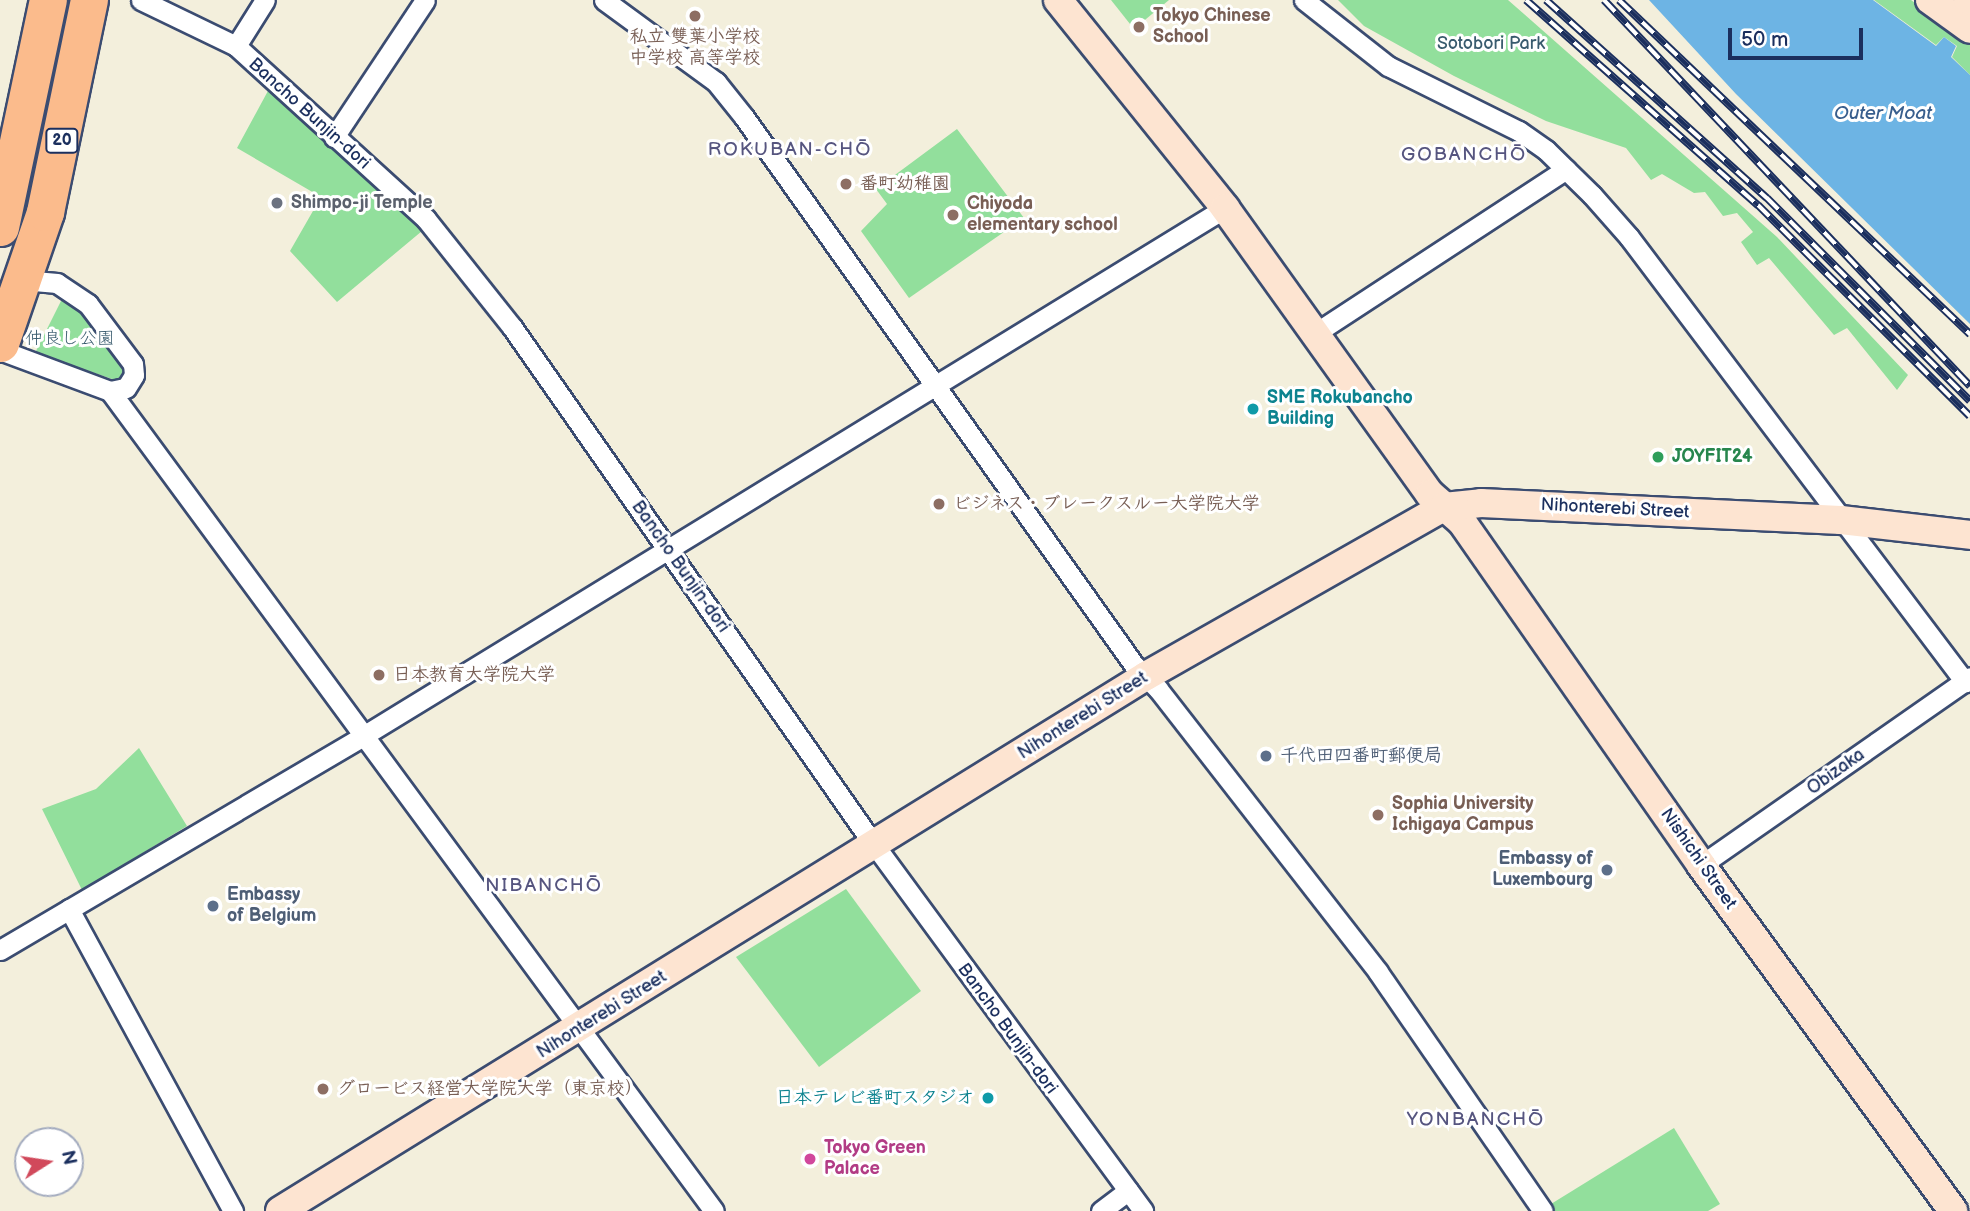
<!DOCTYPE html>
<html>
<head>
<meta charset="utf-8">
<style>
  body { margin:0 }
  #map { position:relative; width:1970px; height:1211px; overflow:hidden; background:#f3efdc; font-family:"Balsamiq Sans","Klee One",sans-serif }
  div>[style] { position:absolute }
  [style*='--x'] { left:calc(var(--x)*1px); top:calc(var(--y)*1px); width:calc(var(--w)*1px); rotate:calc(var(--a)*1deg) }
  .green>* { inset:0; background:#92df9c }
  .water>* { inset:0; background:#6db4e4 }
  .roads { filter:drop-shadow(2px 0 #3b4c71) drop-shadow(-2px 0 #3b4c71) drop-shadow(0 2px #3b4c71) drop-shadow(0 -2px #3b4c71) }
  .street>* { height:19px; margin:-9.5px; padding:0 9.5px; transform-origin:9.5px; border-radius:9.5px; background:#fff }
  .secondary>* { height:28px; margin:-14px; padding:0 14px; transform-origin:14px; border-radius:14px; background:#fde4d1 }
  .highway>* { height:37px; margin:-18.5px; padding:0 18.5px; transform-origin:18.5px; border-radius:18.5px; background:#fbbb8c }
  .rail>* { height:8px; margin-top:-4px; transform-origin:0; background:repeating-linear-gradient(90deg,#fff 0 16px,#1b2f5e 0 32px); box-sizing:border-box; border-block:2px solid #1b2f5e }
  .dots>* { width:19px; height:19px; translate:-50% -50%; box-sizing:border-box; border:4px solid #fff; border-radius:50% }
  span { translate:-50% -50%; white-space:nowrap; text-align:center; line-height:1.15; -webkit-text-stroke:6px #fff; paint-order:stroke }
  .shield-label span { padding:2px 5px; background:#fff; border:2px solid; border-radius:5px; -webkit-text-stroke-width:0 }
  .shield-label { font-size:16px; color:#1b2f5e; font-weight:700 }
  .education-label { font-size:18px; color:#785e54; font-weight:700 }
  .left { translate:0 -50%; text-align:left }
  .park-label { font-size:18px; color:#395b6e }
  .street-label { font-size:18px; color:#1b2f5e }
  .worship-label { font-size:18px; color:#5b616d; font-weight:700 }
  .culture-label { font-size:18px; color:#0d838f; font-weight:700 }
  .right { translate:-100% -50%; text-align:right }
  .leisure-label { font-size:18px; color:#27864d; font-weight:700 }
  .service-label { font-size:18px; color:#4e5e75; font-weight:700 }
  .hotel-label { font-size:18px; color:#b23c85; font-weight:700 }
  .water-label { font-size:19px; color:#385e8d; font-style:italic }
  .neighbourhood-label { font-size:19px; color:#56557f; letter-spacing:2px }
  .north { position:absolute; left:14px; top:1127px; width:70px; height:70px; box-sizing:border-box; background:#fff; border:2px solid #a4acbf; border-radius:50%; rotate:78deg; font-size:19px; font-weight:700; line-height:28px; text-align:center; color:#1b2f5e }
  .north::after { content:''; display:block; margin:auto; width:24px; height:32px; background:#d1495b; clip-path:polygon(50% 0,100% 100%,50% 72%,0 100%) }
  .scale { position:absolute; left:1728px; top:28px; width:135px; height:32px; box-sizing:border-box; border:4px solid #1b2f5e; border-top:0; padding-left:9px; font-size:21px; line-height:24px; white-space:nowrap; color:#1b2f5e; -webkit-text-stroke:5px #fff; paint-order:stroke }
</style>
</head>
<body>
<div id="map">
  <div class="green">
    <div style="clip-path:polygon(62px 0,74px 0,35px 194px,2px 281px,23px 213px)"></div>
    <div style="clip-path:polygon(1111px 0,1169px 0,1134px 29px)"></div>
    <div style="clip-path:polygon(1338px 0,1508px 0,1777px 237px,1908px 375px,1897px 390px,1847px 328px,1834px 335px,1769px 258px,1757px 265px,1741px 242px,1753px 232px,1737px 213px,1723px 216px,1705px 192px,1694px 193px,1662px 174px,1651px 180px,1626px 148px,1546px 121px,1454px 76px,1364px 26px)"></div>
    <div style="clip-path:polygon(1874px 0,1911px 0,1970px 44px,1970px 75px,1952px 57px,1957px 46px,1944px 37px,1936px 45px)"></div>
    <div style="clip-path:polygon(269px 89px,422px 231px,337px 302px,290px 251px,321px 197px,237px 148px)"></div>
    <div style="clip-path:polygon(957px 129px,1024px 218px,909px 298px,861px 231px,887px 204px,876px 189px)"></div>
    <div style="clip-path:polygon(63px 297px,75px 302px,114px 353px,123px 371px,118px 381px,35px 353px)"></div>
    <div style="clip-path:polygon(139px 748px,187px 826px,82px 890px,42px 809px,96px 789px)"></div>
    <div style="clip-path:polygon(846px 889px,921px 991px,819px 1067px,736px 957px)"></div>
    <div style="clip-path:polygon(1674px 1128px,1720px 1204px,1708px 1211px,1555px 1211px,1551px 1204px)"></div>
  </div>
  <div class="water">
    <div style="clip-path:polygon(1649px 0,1873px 0,1936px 46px,1944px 37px,1956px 46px,1951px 57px,1970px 75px,1970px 324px,1736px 94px)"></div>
  </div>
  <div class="roads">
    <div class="street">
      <div style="--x:141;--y:0;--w:106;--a:25.8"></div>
      <div style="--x:236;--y:46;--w:257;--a:42.3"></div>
      <div style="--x:426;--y:219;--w:138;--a:51.5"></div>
      <div style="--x:512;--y:327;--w:616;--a:55.05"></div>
      <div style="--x:865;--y:832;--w:470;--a:53.7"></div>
      <div style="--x:604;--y:0;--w:139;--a:36.2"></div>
      <div style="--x:716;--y:82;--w:45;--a:51.3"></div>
      <div style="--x:744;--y:117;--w:673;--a:54.56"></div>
      <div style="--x:1134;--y:665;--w:34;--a:45"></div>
      <div style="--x:1158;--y:689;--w:358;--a:52.1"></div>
      <div style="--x:1378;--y:972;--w:290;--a:55.4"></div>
      <div style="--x:1304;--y:0;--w:107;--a:38.2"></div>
      <div style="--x:1388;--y:66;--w:146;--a:26.4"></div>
      <div style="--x:1519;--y:131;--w:33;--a:35"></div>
      <div style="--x:1546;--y:150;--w:64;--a:44.4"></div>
      <div style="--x:1592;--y:195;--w:56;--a:48.6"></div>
      <div style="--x:1629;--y:237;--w:558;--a:52.95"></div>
      <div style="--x:236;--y:46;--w:54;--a:-57.8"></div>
      <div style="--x:334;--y:137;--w:164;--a:-56.4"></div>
      <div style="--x:1314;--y:334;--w:301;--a:-33.2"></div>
      <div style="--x:0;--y:350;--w:117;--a:20.4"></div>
      <div style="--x:110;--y:391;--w:16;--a:-11"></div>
      <div style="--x:126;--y:388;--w:15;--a:-58"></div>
      <div style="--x:134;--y:375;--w:11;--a:-95"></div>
      <div style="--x:133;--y:364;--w:75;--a:-126.9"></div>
      <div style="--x:88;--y:304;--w:37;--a:-146"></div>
      <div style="--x:57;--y:283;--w:32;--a:-175"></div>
      <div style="--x:110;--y:391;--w:1018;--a:53.63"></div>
      <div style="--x:1701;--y:865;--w:328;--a:-34.9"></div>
      <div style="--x:69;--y:909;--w:344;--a:61.5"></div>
      <div style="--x:0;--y:950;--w:421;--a:-30.5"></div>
      <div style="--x:363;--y:736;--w:1011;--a:-31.49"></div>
      <div style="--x:1101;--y:1211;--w:34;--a:-37"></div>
    </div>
    <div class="secondary">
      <div style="--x:1058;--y:0;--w:267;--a:51.2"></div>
      <div style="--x:1225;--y:208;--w:352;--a:54.4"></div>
      <div style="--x:1430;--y:494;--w:43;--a:41.2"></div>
      <div style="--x:1462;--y:522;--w:418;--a:55.1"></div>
      <div style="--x:1701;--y:865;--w:428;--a:53.9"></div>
      <div style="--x:1930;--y:0;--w:49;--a:35.9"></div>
      <div style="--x:1968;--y:0;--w:2;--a:27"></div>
      <div style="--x:280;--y:1211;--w:1018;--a:-31.71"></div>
      <div style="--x:1146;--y:676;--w:343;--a:-29.6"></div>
      <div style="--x:1444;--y:507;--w:37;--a:-6"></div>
      <div style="--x:1481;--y:503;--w:360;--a:2.7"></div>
      <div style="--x:1841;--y:520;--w:130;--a:6.6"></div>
    </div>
    <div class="highway">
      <div style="--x:0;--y:227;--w:232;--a:-78.1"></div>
      <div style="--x:0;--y:343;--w:139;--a:-71"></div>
      <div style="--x:45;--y:212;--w:217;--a:-78.3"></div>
    </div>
  </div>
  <div class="rail">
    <div style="--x:1526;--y:0;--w:310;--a:41.5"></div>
    <div style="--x:1758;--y:205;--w:299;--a:44.9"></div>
    <div style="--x:1546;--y:0;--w:297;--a:41.9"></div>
    <div style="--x:1767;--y:198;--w:287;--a:45"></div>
    <div style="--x:1604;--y:0;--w:532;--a:46.52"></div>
    <div style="--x:1619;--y:0;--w:485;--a:43.6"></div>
  </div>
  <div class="dots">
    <div style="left:695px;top:16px;background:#8d6e63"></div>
    <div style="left:1139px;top:27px;background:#8d6e63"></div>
    <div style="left:846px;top:184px;background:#8d6e63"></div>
    <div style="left:277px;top:203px;background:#6b7280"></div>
    <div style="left:953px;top:215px;background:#8d6e63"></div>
    <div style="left:1253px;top:409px;background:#0f9aa8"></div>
    <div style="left:1658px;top:457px;background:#2e9e5b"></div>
    <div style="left:939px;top:504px;background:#8d6e63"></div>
    <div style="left:379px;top:675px;background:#8d6e63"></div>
    <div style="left:1266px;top:756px;background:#5c6f8a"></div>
    <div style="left:1378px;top:815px;background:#8d6e63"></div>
    <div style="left:1607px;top:870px;background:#5c6f8a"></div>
    <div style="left:213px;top:906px;background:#5c6f8a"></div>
    <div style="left:323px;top:1089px;background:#8d6e63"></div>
    <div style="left:988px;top:1098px;background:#0f9aa8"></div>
    <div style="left:810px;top:1159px;background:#d1479c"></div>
  </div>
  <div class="shield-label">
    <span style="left:62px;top:141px">20</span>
  </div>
  <div class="education-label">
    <span class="left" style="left:1153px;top:27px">Tokyo Chinese<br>School</span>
    <span style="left:695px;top:48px">私立 雙葉小学校<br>中学校 高等学校</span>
    <span class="left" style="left:860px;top:184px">番町幼稚園</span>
    <span class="left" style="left:967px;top:215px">Chiyoda<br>elementary school</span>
    <span class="left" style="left:953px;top:504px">ビジネス・ブレークスルー大学院大学</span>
    <span class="left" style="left:393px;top:675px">日本教育大学院大学</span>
    <span class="left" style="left:1392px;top:815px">Sophia University<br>Ichigaya Campus</span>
    <span class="left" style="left:337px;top:1089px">グロービス経営大学院大学（東京校）</span>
  </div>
  <div class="park-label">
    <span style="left:1491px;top:44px">Sotobori Park</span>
    <span style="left:70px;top:339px">仲良し公園</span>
  </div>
  <div class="street-label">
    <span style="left:309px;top:114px;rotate:42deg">Bancho Bunjin-dori</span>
    <span style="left:1615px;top:509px;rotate:3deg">Nihonterebi Street</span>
    <span style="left:680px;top:567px;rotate:55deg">Bancho Bunjin-dori</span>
    <span style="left:1083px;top:716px;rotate:-32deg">Nihonterebi Street</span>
    <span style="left:1836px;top:772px;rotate:-35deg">Obizaka</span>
    <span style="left:1698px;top:859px;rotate:55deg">Nishichi Street</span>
    <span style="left:602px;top:1015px;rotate:-32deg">Nihonterebi Street</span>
    <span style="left:1007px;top:1029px;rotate:54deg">Bancho Bunjin-dori</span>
  </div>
  <div class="worship-label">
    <span class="left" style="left:291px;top:203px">Shimpo-ji Temple</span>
  </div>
  <div class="culture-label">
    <span class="left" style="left:1267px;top:409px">SME Rokubancho<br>Building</span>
    <span class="right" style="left:974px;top:1098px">日本テレビ番町スタジオ</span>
  </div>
  <div class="leisure-label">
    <span class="left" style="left:1672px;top:457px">JOYFIT24</span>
  </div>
  <div class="service-label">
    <span class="left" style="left:1280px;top:756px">千代田四番町郵便局</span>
    <span class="right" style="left:1593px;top:870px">Embassy of<br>Luxembourg</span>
    <span class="left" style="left:227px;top:906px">Embassy<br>of Belgium</span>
  </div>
  <div class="hotel-label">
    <span class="left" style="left:824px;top:1159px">Tokyo Green<br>Palace</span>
  </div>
  <div class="water-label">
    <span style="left:1883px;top:114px">Outer Moat</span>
  </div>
  <div class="neighbourhood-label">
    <span style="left:790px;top:150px">ROKUBAN-CHŌ</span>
    <span style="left:1464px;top:155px">GOBANCHŌ</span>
    <span style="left:544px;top:886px">NIBANCHŌ</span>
    <span style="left:1476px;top:1120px">YONBANCHŌ</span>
  </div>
  <div class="north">N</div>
  <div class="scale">50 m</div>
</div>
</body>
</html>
